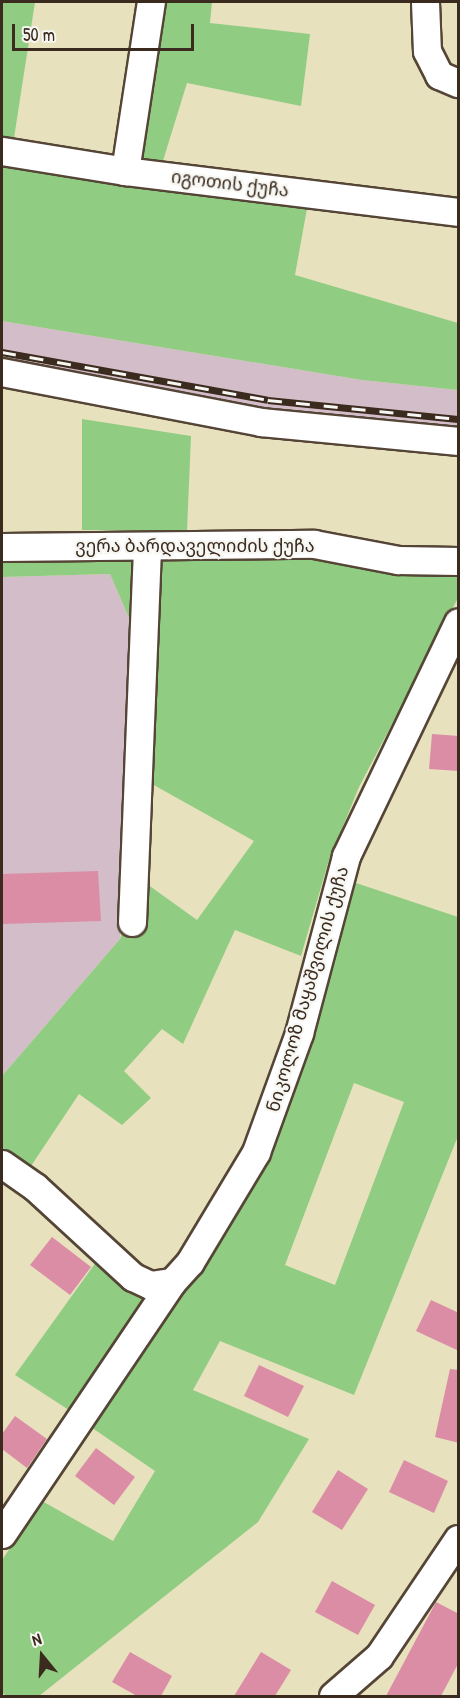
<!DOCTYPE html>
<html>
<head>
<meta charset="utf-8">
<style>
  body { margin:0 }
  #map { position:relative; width:460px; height:1698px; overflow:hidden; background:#e8e1be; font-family:"Patrick Hand","Noto Sans Georgian",sans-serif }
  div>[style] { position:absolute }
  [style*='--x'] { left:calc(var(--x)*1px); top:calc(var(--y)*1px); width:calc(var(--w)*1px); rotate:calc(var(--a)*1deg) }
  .industrial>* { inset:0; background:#d2bdc8 }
  .green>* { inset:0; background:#90cd82 }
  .building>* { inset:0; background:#db8da5 }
  .roads { filter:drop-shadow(2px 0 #554536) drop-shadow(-2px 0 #554536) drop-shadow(0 2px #554536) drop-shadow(0 -2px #554536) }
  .minor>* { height:27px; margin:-13.5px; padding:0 13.5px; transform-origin:13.5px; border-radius:13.5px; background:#fff }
  .rail>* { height:7px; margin-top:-3.5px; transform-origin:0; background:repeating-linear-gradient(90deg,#f6f6f2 0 14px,#3b2a1e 0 28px); box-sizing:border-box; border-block:2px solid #3b2a1e }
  span { translate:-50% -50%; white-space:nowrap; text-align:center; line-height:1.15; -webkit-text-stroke:4.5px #f6f6f2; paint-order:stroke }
  .street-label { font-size:18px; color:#3b2a1e }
  .frame { position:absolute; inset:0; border:3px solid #3b2a1e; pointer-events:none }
  .north { position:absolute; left:12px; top:1626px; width:60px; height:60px; -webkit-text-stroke:4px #f6f6f2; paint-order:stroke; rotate:342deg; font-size:16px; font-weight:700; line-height:24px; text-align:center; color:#3b2a1e }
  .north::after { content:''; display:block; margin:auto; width:21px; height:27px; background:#3b2a1e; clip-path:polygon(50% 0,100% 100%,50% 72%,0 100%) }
  .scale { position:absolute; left:12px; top:24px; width:182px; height:27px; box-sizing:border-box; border:3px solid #3b2a1e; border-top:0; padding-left:8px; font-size:18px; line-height:21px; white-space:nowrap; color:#3b2a1e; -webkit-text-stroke:4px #f6f6f2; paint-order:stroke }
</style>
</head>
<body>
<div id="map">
  <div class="industrial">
    <div style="clip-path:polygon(2px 321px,362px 380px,458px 390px,458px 436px,357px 431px,2px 365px)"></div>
    <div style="clip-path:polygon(110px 574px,136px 634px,120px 939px,2px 1076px,2px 577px)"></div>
  </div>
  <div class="green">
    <div style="clip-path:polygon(2px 2px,35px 2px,14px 138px,2px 136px)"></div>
    <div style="clip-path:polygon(156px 2px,212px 2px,210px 23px,310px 34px,301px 106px,187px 83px,162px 164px,138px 160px)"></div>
    <div style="clip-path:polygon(2px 165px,308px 203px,295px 275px,458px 323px,458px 390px,362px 380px,2px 321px)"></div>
    <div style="clip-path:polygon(82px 419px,191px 436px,187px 531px,82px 530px)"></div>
    <div style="clip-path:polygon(315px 553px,458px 569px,458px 598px,359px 787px,328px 863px,301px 956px,235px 930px,183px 1044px,162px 1029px,124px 1071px,151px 1098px,122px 1125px,79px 1094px,29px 1169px,2px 1154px,2px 1076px,120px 939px,140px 879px,197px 920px,254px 841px,143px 779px,160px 560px)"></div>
    <div style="clip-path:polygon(2px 558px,131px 558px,140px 568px,136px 634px,110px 574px,2px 577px)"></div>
    <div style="clip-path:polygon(evenodd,353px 882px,458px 917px,458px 1136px,354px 1395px,220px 1341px,193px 1390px,309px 1439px,258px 1522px,39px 1696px,7px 1696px,2px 1693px,2px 1560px,42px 1501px,113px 1541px,155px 1471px,85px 1423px,251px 1187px,280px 1129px,353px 882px,354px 1083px,404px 1102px,335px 1285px,285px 1265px,354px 1083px)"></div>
    <div style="clip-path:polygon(99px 1258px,150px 1301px,75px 1414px,15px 1375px)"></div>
  </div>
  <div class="building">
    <div style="clip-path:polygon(432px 734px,459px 736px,459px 771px,429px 769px)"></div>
    <div style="clip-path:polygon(98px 871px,101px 921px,2px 924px,2px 874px)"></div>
    <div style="clip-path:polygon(52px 1237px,91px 1267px,70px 1295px,30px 1265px)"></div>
    <div style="clip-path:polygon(431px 1300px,459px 1313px,459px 1351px,416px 1331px)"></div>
    <div style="clip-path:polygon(259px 1365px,304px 1386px,288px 1417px,244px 1396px)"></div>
    <div style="clip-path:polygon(450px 1369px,459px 1370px,459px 1443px,435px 1437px)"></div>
    <div style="clip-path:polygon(15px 1416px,47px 1439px,27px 1468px,2px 1449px,2px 1434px)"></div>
    <div style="clip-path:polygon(96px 1448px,135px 1477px,114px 1505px,75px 1476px)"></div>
    <div style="clip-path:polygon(404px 1460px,448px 1481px,434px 1513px,389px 1492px)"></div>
    <div style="clip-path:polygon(338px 1470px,368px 1489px,342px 1530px,312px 1512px)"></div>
    <div style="clip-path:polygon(332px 1581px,375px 1605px,358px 1635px,315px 1612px)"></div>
    <div style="clip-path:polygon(436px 1602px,459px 1614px,459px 1662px,441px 1696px,386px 1696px)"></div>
    <div style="clip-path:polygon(130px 1652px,172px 1676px,161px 1696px,137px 1696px,112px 1682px)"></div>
    <div style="clip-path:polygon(261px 1652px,291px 1670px,275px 1696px,234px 1696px)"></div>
  </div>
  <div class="roads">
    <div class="minor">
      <div style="--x:425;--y:2;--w:49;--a:87.7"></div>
      <div style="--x:427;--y:51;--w:27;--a:63"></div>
      <div style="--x:439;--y:75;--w:21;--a:23"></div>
      <div style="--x:2;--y:151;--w:125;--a:9.2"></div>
      <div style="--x:125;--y:171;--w:336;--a:7"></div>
      <div style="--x:125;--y:171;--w:171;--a:-81.3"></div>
      <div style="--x:2;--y:372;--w:264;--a:10.9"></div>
      <div style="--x:261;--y:422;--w:198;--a:5.5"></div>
      <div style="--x:2;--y:547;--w:312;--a:-0.6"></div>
      <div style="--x:314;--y:544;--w:86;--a:10.8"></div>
      <div style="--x:398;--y:560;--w:60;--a:1"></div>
      <div style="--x:132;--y:922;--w:376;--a:-87.7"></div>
      <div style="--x:2;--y:1164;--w:40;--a:34.9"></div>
      <div style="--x:35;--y:1187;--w:133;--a:42.6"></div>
      <div style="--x:133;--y:1277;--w:19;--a:25"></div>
      <div style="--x:150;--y:1285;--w:22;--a:-8"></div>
      <div style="--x:2;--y:1534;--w:304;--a:-56"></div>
      <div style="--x:172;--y:1282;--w:27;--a:-48"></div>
      <div style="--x:190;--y:1262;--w:128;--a:-59"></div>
      <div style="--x:256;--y:1152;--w:127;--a:-70.1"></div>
      <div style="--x:299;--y:1033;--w:183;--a:-75.1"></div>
      <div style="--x:346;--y:856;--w:259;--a:-64.4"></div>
      <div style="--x:333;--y:1696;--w:61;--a:-41"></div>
      <div style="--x:379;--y:1656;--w:141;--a:-56"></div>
    </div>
  </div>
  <div class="rail">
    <div style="--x:2;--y:352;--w:270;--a:10.2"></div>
    <div style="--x:268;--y:400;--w:191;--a:5.7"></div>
  </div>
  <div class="street-label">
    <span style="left:230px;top:184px;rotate:7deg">იგოთის ქუჩა</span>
    <span style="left:195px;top:546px">ვერა ბარდაველიძის ქუჩა</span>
    <span style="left:308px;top:989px;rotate:-74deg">ნიკოლოზ მაყაშვილის ქუჩა</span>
  </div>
  <div class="frame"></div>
  <div class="north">N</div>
  <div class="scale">50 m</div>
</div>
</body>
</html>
